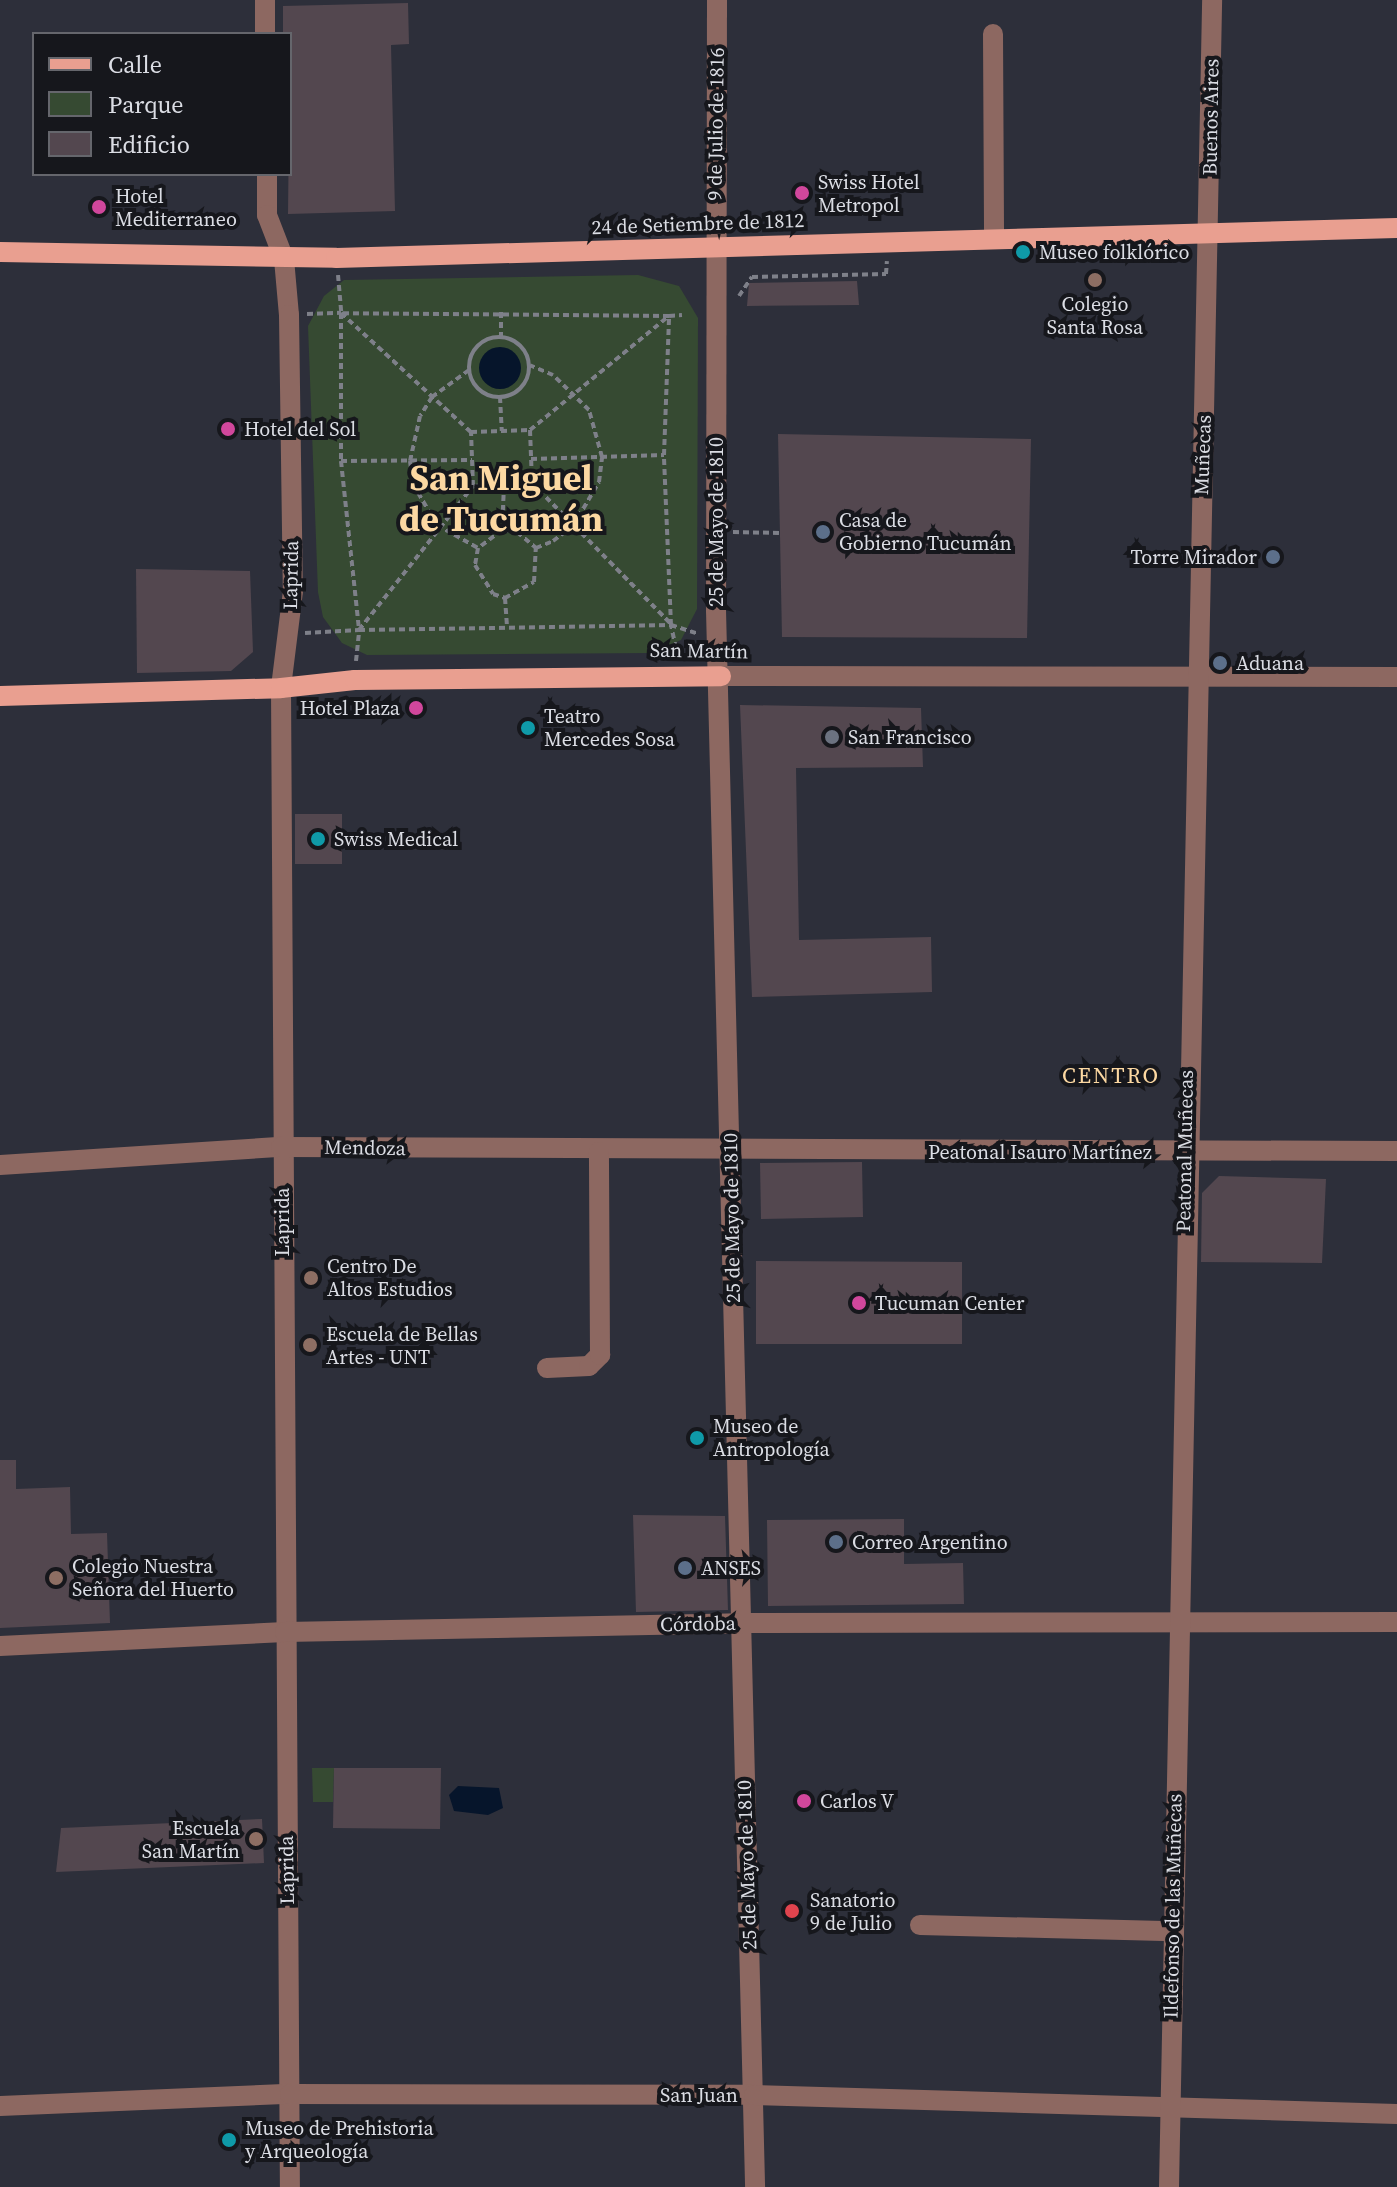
<!DOCTYPE html>
<html>
<head>
<meta charset="utf-8">
<style>
  body { margin:0 }
  #map { position:relative; width:1397px; height:2187px; overflow:hidden; background:#2d2f3a; font-family:"Source Serif 4",serif }
  div>[style] { position:absolute }
  [style*='--x'] { left:calc(var(--x)*1px); top:calc(var(--y)*1px); width:calc(var(--w)*1px); rotate:calc(var(--a)*1deg) }
  .green>* { inset:0; background:#364a32 }
  .water>* { inset:0; background:#06152b }
  .round { border-radius:50% }
  .building>* { inset:0; background:#53474f }
  .path>* { height:4px; margin-top:-2px; transform-origin:0; background:repeating-linear-gradient(90deg,#7e8089 0 6px,transparent 0 10px) }
  .path>.ring { margin:-2px; padding:0; box-sizing:content-box; background:none; border:4px solid #7e8089; border-radius:50% }
  .minor>* { height:20px; margin:-10px; padding:0 10px; transform-origin:10px; border-radius:10px; background:#8d6861 }
  .major>* { height:20px; margin:-10px; padding:0 10px; transform-origin:10px; border-radius:10px; background:#e99f90 }
  .dots>* { width:22px; height:22px; translate:-50% -50%; box-sizing:border-box; border:4px solid #16171c; border-radius:50% }
  span { translate:-50% -50%; white-space:nowrap; text-align:center; line-height:1.15; -webkit-text-stroke:8px #16171c; paint-order:stroke }
  .street-label { font-size:20px; color:#dbdde4 }
  .poi-label { font-size:20px; color:#dbdde4 }
  .left { translate:0 -50%; text-align:left }
  .right { translate:-100% -50%; text-align:right }
  .neighbourhood-label { font-size:22px; color:#fcd8a2; letter-spacing:2px }
  .town-label { font-size:36px; color:#fcd8a2; font-weight:700 }
  .legend { position:absolute; left:32px; top:32px; width:260px; height:144px; box-sizing:border-box; background:#16171c; border:2px solid #65666c; margin:0; padding:10px 14px; list-style:none; font-size:24px; color:#dbdde4 }
  .legend li { display:flex; align-items:center; gap:16px; height:40px }
  .legend b { width:40px; border:2px solid #65666c }
</style>
</head>
<body>
<div id="map">
  <div class="green">
    <div style="clip-path:polygon(638px 275px,679px 286px,698px 318px,697px 609px,681px 640px,651px 653px,367px 655px,342px 643px,323px 617px,318px 592px,308px 326px,324px 296px,344px 280px)"></div>
    <div style="clip-path:polygon(312px 1768px,334px 1768px,333px 1802px,313px 1802px)"></div>
  </div>
  <div class="water">
    <div class="round" style="left:479px;top:347px;width:42px;height:42px"></div>
    <div style="clip-path:polygon(458px 1786px,499px 1788px,503px 1808px,488px 1815px,454px 1811px,449px 1795px)"></div>
  </div>
  <div class="building">
    <div style="clip-path:polygon(408px 3px,409px 44px,391px 45px,395px 211px,288px 214px,290px 34px,283px 34px,283px 6px)"></div>
    <div style="clip-path:polygon(857px 281px,859px 305px,747px 306px,749px 283px)"></div>
    <div style="clip-path:polygon(778px 434px,1031px 439px,1027px 638px,782px 637px)"></div>
    <div style="clip-path:polygon(136px 569px,250px 571px,253px 652px,231px 671px,137px 673px)"></div>
    <div style="clip-path:polygon(740px 705px,921px 708px,923px 767px,796px 768px,799px 940px,931px 937px,932px 992px,752px 997px)"></div>
    <div style="clip-path:polygon(295px 814px,342px 814px,342px 864px,295px 864px)"></div>
    <div style="clip-path:polygon(862px 1162px,863px 1217px,761px 1219px,760px 1163px)"></div>
    <div style="clip-path:polygon(1219px 1176px,1326px 1179px,1322px 1263px,1201px 1262px,1202px 1193px)"></div>
    <div style="clip-path:polygon(756px 1261px,962px 1262px,962px 1344px,756px 1344px)"></div>
    <div style="clip-path:polygon(0 1460px,16px 1460px,16px 1489px,70px 1487px,71px 1534px,107px 1533px,110px 1623px,0 1628px)"></div>
    <div style="clip-path:polygon(633px 1515px,725px 1516px,728px 1610px,636px 1612px)"></div>
    <div style="clip-path:polygon(904px 1519px,904px 1564px,963px 1563px,964px 1604px,768px 1606px,767px 1520px)"></div>
    <div style="clip-path:polygon(334px 1768px,441px 1768px,440px 1829px,333px 1828px)"></div>
    <div style="clip-path:polygon(262px 1819px,264px 1863px,56px 1872px,61px 1828px)"></div>
  </div>
  <div class="path">
    <div style="--x:338;--y:275;--w:38;--a:85"></div>
    <div style="--x:341;--y:313;--w:176;--a:42.5"></div>
    <div style="--x:739;--y:296;--w:23;--a:-56"></div>
    <div style="--x:752;--y:277;--w:134;--a:-1.3"></div>
    <div style="--x:886;--y:274;--w:13;--a:-86"></div>
    <div style="--x:501;--y:312;--w:25;--a:90"></div>
    <div style="--x:307;--y:314;--w:34;--a:-2"></div>
    <div class="ring" style="left:469px;top:337px;width:56px;height:56px"></div>
    <div style="--x:469;--y:370;--w:46;--a:143.9"></div>
    <div style="--x:432;--y:397;--w:22;--a:122"></div>
    <div style="--x:420;--y:416;--w:46;--a:102.5"></div>
    <div style="--x:410;--y:461;--w:23;--a:83"></div>
    <div style="--x:413;--y:484;--w:48;--a:59.7"></div>
    <div style="--x:437;--y:525;--w:47;--a:29.3"></div>
    <div style="--x:500;--y:397;--w:34;--a:87"></div>
    <div style="--x:530;--y:430;--w:180;--a:-39.4"></div>
    <div style="--x:669;--y:316;--w:13;--a:-4"></div>
    <div style="--x:531;--y:459;--w:133;--a:-1.7"></div>
    <div style="--x:341;--y:461;--w:131;--a:-0.4"></div>
    <div style="--x:532;--y:483;--w:59;--a:177.1"></div>
    <div style="--x:473;--y:486;--w:54;--a:-92.1"></div>
    <div style="--x:471;--y:432;--w:59;--a:-1.9"></div>
    <div style="--x:530;--y:430;--w:53;--a:87.8"></div>
    <div style="--x:532;--y:483;--w:197;--a:45.4"></div>
    <div style="--x:504;--y:485;--w:45;--a:92.5"></div>
    <div style="--x:502;--y:530;--w:30;--a:143"></div>
    <div style="--x:478;--y:548;--w:17;--a:100"></div>
    <div style="--x:475;--y:565;--w:34;--a:58"></div>
    <div style="--x:493;--y:594;--w:13;--a:18"></div>
    <div style="--x:505;--y:598;--w:28;--a:86"></div>
    <div style="--x:502;--y:530;--w:15;--a:8"></div>
    <div style="--x:517;--y:532;--w:25;--a:40"></div>
    <div style="--x:536;--y:548;--w:18;--a:-22"></div>
    <div style="--x:553;--y:541;--w:25;--a:-37"></div>
    <div style="--x:573;--y:526;--w:51;--a:-59.4"></div>
    <div style="--x:599;--y:482;--w:25;--a:-83"></div>
    <div style="--x:602;--y:457;--w:49;--a:-105.5"></div>
    <div style="--x:589;--y:410;--w:50;--a:-135.8"></div>
    <div style="--x:553;--y:375;--w:25;--a:-157"></div>
    <div style="--x:733;--y:532;--w:46;--a:1.2"></div>
    <div style="--x:505;--y:598;--w:33;--a:-29"></div>
    <div style="--x:534;--y:582;--w:34;--a:-87"></div>
    <div style="--x:305;--y:633;--w:54;--a:-3.2"></div>
    <div style="--x:678;--y:658;--w:34;--a:-102"></div>
    <div style="--x:671;--y:625;--w:170;--a:-92.4"></div>
    <div style="--x:664;--y:455;--w:139;--a:-87.9"></div>
    <div style="--x:669;--y:316;--w:328;--a:-179.5"></div>
    <div style="--x:341;--y:313;--w:148;--a:90"></div>
    <div style="--x:341;--y:461;--w:170;--a:83.9"></div>
    <div style="--x:359;--y:630;--w:312;--a:-0.9"></div>
    <div style="--x:671;--y:625;--w:28;--a:18"></div>
    <div style="--x:356;--y:661;--w:31;--a:-84"></div>
    <div style="--x:359;--y:630;--w:184;--a:-51.6"></div>
  </div>
  <div class="minor">
    <div style="--x:265;--y:0;--w:34;--a:90"></div>
    <div style="--x:717;--y:0;--w:610;--a:90.09"></div>
    <div style="--x:716;--y:610;--w:1577;--a:88.58"></div>
    <div style="--x:993;--y:34;--w:205;--a:89.7"></div>
    <div style="--x:267;--y:174;--w:41;--a:90"></div>
    <div style="--x:267;--y:215;--w:47;--a:68.9"></div>
    <div style="--x:284;--y:259;--w:56;--a:84.9"></div>
    <div style="--x:289;--y:315;--w:276;--a:89.2"></div>
    <div style="--x:293;--y:591;--w:98;--a:97.1"></div>
    <div style="--x:281;--y:688;--w:1499;--a:89.66"></div>
    <div style="--x:721;--y:676;--w:676;--a:0.08"></div>
    <div style="--x:0;--y:1165;--w:282;--a:-3.7"></div>
    <div style="--x:281;--y:1147;--w:1116;--a:0.21"></div>
    <div style="--x:547;--y:1368;--w:42;--a:-2.7"></div>
    <div style="--x:589;--y:1366;--w:16;--a:-45"></div>
    <div style="--x:600;--y:1355;--w:203;--a:-90.3"></div>
    <div style="--x:0;--y:1646;--w:285;--a:-2.8"></div>
    <div style="--x:285;--y:1632;--w:455;--a:-1.1"></div>
    <div style="--x:740;--y:1623;--w:657;--a:-0.09"></div>
    <div style="--x:920;--y:1925;--w:253;--a:1.4"></div>
    <div style="--x:0;--y:2106;--w:290;--a:-2.4"></div>
    <div style="--x:290;--y:2094;--w:464;--a:0.1"></div>
    <div style="--x:754;--y:2095;--w:643;--a:1.69"></div>
    <div style="--x:1169;--y:2187;--w:2187;--a:-88.87"></div>
  </div>
  <div class="major">
    <div style="--x:0;--y:252;--w:336;--a:1"></div>
    <div style="--x:336;--y:258;--w:1061;--a:-1.62"></div>
    <div style="--x:0;--y:696;--w:281;--a:-1.6"></div>
    <div style="--x:281;--y:688;--w:74;--a:-6.2"></div>
    <div style="--x:355;--y:680;--w:366;--a:-0.6"></div>
  </div>
  <div class="dots">
    <div style="left:802px;top:193px;background:#d1479c"></div>
    <div style="left:99px;top:207px;background:#d1479c"></div>
    <div style="left:1023px;top:252px;background:#0f9aa8"></div>
    <div style="left:1095px;top:280px;background:#8d6e63"></div>
    <div style="left:228px;top:429px;background:#d1479c"></div>
    <div style="left:823px;top:532px;background:#5c6f8a"></div>
    <div style="left:1273px;top:557px;background:#5c6f8a"></div>
    <div style="left:1220px;top:663px;background:#5c6f8a"></div>
    <div style="left:416px;top:708px;background:#d1479c"></div>
    <div style="left:528px;top:728px;background:#0f9aa8"></div>
    <div style="left:832px;top:737px;background:#6b7280"></div>
    <div style="left:318px;top:839px;background:#0f9aa8"></div>
    <div style="left:311px;top:1278px;background:#8d6e63"></div>
    <div style="left:859px;top:1303px;background:#d1479c"></div>
    <div style="left:310px;top:1345px;background:#8d6e63"></div>
    <div style="left:697px;top:1438px;background:#0f9aa8"></div>
    <div style="left:836px;top:1542px;background:#5c6f8a"></div>
    <div style="left:685px;top:1568px;background:#5c6f8a"></div>
    <div style="left:56px;top:1578px;background:#8d6e63"></div>
    <div style="left:804px;top:1801px;background:#d1479c"></div>
    <div style="left:256px;top:1839px;background:#8d6e63"></div>
    <div style="left:792px;top:1911px;background:#e0444e"></div>
    <div style="left:229px;top:2140px;background:#0f9aa8"></div>
  </div>
  <div class="street-label">
    <span style="left:1211px;top:117px;rotate:-89deg">Buenos Aires</span>
    <span style="left:716px;top:124px;rotate:-89deg">9 de Julio de 1816</span>
    <span style="left:698px;top:224px;rotate:-2deg">24 de Setiembre de 1812</span>
    <span style="left:1203px;top:455px;rotate:-88deg">Muñecas</span>
    <span style="left:716px;top:522px;rotate:-90deg">25 de Mayo de 1810</span>
    <span style="left:291px;top:575px;rotate:-89deg">Laprida</span>
    <span style="left:699px;top:651px;rotate:1deg">San Martín</span>
    <span style="left:365px;top:1148px;rotate:1deg">Mendoza</span>
    <span style="left:1185px;top:1151px;rotate:-89deg">Peatonal Muñecas</span>
    <span style="left:1040px;top:1152px">Peatonal Isauro Martínez</span>
    <span style="left:732px;top:1218px;rotate:-91deg">25 de Mayo de 1810</span>
    <span style="left:282px;top:1222px;rotate:-90deg">Laprida</span>
    <span style="left:698px;top:1624px;rotate:-1deg">Córdoba</span>
    <span style="left:747px;top:1865px;rotate:-92deg">25 de Mayo de 1810</span>
    <span style="left:287px;top:1870px;rotate:-91deg">Laprida</span>
    <span style="left:1173px;top:1906px;rotate:-89deg">Ildefonso de las Muñecas</span>
    <span style="left:699px;top:2095px">San Juan</span>
  </div>
  <div class="poi-label">
    <span class="left" style="left:818px;top:194px">Swiss Hotel<br>Metropol</span>
    <span class="left" style="left:115px;top:208px">Hotel<br>Mediterraneo</span>
    <span class="left" style="left:1039px;top:252px">Museo folklórico</span>
    <span style="left:1095px;top:316px">Colegio<br>Santa Rosa</span>
    <span class="left" style="left:244px;top:429px">Hotel del Sol</span>
    <span class="left" style="left:839px;top:532px">Casa de<br>Gobierno Tucumán</span>
    <span class="right" style="left:1257px;top:557px">Torre Mirador</span>
    <span class="left" style="left:1236px;top:663px">Aduana</span>
    <span class="right" style="left:400px;top:708px">Hotel Plaza</span>
    <span class="left" style="left:544px;top:728px">Teatro<br>Mercedes Sosa</span>
    <span class="left" style="left:848px;top:737px">San Francisco</span>
    <span class="left" style="left:334px;top:839px">Swiss Medical</span>
    <span class="left" style="left:327px;top:1278px">Centro De<br>Altos Estudios</span>
    <span class="left" style="left:875px;top:1303px">Tucuman Center</span>
    <span class="left" style="left:326px;top:1346px">Escuela de Bellas<br>Artes - UNT</span>
    <span class="left" style="left:713px;top:1438px">Museo de<br>Antropología</span>
    <span class="left" style="left:852px;top:1542px">Correo Argentino</span>
    <span class="left" style="left:72px;top:1578px">Colegio Nuestra<br>Señora del Huerto</span>
    <span class="left" style="left:701px;top:1568px">ANSES</span>
    <span class="left" style="left:820px;top:1801px">Carlos V</span>
    <span class="right" style="left:240px;top:1840px">Escuela<br>San Martín</span>
    <span class="left" style="left:810px;top:1912px">Sanatorio<br>9 de Julio</span>
    <span class="left" style="left:245px;top:2140px">Museo de Prehistoria<br>y Arqueología</span>
  </div>
  <div class="neighbourhood-label">
    <span style="left:1111px;top:1076px">CENTRO</span>
  </div>
  <div class="town-label">
    <span style="left:501px;top:498px">San Miguel<br>de Tucumán</span>
  </div>
  <ul class="legend">
  <li><b style="height:10px;background:#e99f90"></b>Calle</li>
  <li><b style="height:22px;background:#364a32"></b>Parque</li>
  <li><b style="height:22px;background:#53474f"></b>Edificio</li>
  </ul>
</div>
</body>
</html>
